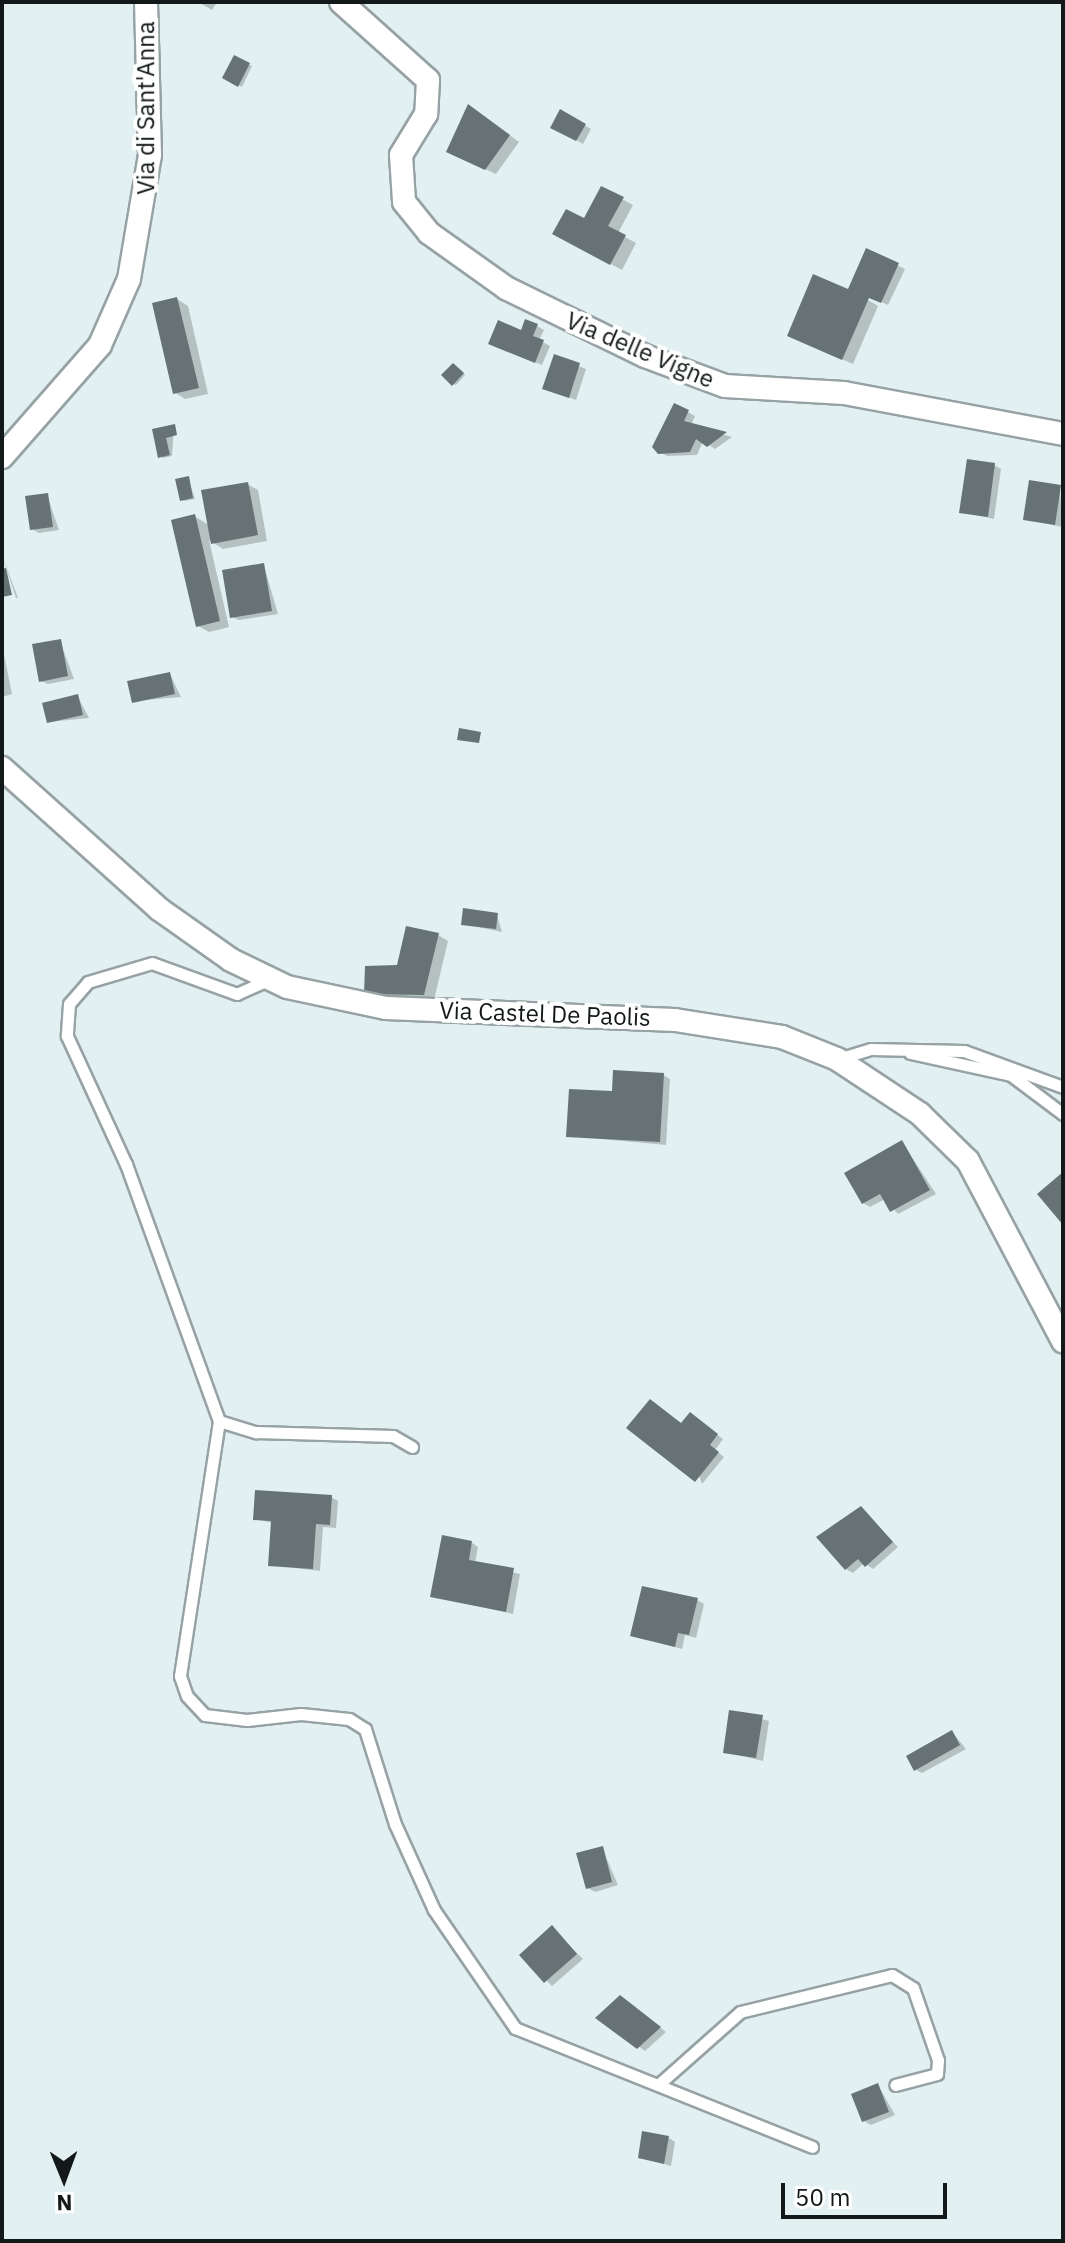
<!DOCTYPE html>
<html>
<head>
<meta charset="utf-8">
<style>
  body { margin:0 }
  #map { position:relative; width:1065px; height:2243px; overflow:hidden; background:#e3f0f2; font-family:"IBM Plex Sans",sans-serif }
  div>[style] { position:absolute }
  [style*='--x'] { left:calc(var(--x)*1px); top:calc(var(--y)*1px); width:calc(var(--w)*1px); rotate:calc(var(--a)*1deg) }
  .shadow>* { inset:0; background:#0003 }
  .building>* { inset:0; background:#667273 }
  .roads { filter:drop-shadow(2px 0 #96a2a4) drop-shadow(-2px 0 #96a2a4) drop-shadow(0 2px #96a2a4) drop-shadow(0 -2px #96a2a4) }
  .service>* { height:11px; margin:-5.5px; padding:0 5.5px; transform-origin:5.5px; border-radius:5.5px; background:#fff }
  .minor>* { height:22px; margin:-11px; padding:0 11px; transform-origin:11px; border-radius:11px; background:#fff }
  span { translate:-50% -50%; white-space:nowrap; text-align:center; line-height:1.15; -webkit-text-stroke:8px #fff; paint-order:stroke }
  .street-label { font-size:24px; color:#131818 }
  .frame { position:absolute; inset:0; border:4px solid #131818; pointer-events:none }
  .north { position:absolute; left:24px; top:2139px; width:80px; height:80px; -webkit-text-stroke:6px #fff; paint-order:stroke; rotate:179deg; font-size:22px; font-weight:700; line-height:32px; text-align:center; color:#131818 }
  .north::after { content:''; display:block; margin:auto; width:28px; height:36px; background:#131818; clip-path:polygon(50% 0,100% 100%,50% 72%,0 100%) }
  .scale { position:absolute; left:781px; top:2183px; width:166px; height:36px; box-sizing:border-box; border:4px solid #131818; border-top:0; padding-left:10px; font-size:24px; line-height:28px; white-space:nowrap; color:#131818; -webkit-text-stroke:6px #fff; paint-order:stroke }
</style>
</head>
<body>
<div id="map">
  <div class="shadow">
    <div style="clip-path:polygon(198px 2px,217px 2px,212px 10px)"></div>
    <div style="clip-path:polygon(235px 58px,252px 66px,242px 87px,225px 78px)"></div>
    <div style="clip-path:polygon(469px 106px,519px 142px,496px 174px,459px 157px)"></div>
    <div style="clip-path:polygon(561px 112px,591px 129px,583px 144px,553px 127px)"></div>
    <div style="clip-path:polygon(602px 188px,633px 205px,618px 233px,636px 243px,622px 270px,555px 234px,585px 221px)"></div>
    <div style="clip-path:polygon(867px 251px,905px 269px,888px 305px,864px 294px)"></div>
    <div style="clip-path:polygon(863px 297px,878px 306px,853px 364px,800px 341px)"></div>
    <div style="clip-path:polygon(177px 299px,188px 306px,208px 394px,185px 399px,174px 392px)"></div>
    <div style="clip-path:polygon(537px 326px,544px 330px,539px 340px,550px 346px,542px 365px,497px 347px)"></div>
    <div style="clip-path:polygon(555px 357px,586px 369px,576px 400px,544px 388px)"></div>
    <div style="clip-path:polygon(456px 367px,465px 375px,456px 385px,453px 384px)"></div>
    <div style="clip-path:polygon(675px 405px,695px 416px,691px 425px,732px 437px,715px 449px,703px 441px,697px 455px,667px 456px,660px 452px)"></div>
    <div style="clip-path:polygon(174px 426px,172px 456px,163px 458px,154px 431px)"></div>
    <div style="clip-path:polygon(994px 465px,1001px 469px,994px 519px,962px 512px)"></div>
    <div style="clip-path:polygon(188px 478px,195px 499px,185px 501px,182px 500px)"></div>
    <div style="clip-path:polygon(247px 484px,258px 490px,267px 541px,223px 549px,209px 540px,229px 627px,209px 632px,198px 626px,194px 516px,209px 525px)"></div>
    <div style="clip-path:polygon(1060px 487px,1062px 527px,1025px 519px)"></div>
    <div style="clip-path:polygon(47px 495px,59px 530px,39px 533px,32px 529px)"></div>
    <div style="clip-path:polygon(2px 555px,18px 598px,16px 598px)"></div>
    <div style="clip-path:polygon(264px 566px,278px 614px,239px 620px,232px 617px)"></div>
    <div style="clip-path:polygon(60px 641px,74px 679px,48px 684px,41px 681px)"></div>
    <div style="clip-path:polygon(2px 645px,12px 694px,2px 697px)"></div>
    <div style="clip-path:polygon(170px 674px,181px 697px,133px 701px)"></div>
    <div style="clip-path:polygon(78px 697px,89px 718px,49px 722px)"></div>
    <div style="clip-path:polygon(497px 915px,502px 932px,463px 924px)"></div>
    <div style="clip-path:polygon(438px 935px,448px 941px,434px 1000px,366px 993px)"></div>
    <div style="clip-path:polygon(663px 1075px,670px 1079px,666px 1145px,568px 1136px)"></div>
    <div style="clip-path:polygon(902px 1142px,936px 1194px,898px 1214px,885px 1199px,870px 1207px,863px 1203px)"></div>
    <div style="clip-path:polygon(697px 1419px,723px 1439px,715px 1450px,724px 1457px,702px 1484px,682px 1425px)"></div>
    <div style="clip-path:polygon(331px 1497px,338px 1501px,336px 1528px,323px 1527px,320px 1571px,270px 1565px,273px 1523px,255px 1519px)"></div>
    <div style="clip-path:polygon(861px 1508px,898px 1547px,873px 1569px,864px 1563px,853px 1573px,846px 1569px)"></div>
    <div style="clip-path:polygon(472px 1543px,478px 1547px,475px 1563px,520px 1574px,513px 1614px,432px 1596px)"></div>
    <div style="clip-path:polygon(697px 1600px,704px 1604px,696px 1638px,685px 1635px,682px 1649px,633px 1635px)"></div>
    <div style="clip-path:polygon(731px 1712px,769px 1721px,763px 1761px,725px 1752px)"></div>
    <div style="clip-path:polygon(952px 1732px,966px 1749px,922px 1773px,916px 1770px)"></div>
    <div style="clip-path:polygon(602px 1848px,618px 1885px,595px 1892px,588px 1888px)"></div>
    <div style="clip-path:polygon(552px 1928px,583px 1959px,552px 1986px,521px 1955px)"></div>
    <div style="clip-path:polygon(627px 2002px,666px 2032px,645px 2051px,598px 2018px)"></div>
    <div style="clip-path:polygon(878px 2085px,895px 2115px,871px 2125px,864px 2121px)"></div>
    <div style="clip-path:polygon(669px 2138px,675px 2142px,671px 2166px,640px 2157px)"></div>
  </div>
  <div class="building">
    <div style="clip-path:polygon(234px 55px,250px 63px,238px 87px,222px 78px)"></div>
    <div style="clip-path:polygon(468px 104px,510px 135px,485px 170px,446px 152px)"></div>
    <div style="clip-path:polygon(560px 109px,586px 124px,576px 141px,550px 128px)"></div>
    <div style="clip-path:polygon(601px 186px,624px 197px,608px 226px,626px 235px,610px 265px,552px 234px,566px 209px,584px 218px)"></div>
    <div style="clip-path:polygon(866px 248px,899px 263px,881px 303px,869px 298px,842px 360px,787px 336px,813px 274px,848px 289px)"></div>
    <div style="clip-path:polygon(177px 297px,199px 388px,173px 394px,152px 303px)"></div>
    <div style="clip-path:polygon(525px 319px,538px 324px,533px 336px,544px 340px,535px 363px,488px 344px,498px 320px,521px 330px)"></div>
    <div style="clip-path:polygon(554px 354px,580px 363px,569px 398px,542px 389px)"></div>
    <div style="clip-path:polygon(453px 363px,464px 373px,452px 386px,441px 375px)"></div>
    <div style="clip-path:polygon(674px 403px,689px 410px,684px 421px,727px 432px,707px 447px,696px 439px,690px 452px,658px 454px,652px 447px)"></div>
    <div style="clip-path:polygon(175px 424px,177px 435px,166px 438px,170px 455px,158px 458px,152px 429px)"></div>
    <div style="clip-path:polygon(967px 459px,995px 463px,988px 517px,959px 513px)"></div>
    <div style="clip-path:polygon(189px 476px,193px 498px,180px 501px,175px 479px)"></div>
    <div style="clip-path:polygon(1029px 480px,1061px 485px,1055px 525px,1023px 520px)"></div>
    <div style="clip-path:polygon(248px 482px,258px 535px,211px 544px,201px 490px)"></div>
    <div style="clip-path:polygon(48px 493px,53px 527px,30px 530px,25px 496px)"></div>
    <div style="clip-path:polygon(195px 514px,220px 621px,196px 627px,171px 520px)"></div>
    <div style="clip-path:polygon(264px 563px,272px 611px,230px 618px,222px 570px)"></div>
    <div style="clip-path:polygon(6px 568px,12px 595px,2px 597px,2px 569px)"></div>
    <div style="clip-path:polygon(61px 639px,68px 676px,39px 682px,32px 644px)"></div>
    <div style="clip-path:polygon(170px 672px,175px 694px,132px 703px,127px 681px)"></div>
    <div style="clip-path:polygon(78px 694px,83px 715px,47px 723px,42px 703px)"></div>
    <div style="clip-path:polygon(459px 728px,481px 732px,479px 743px,457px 740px)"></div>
    <div style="clip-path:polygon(463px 908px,498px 913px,496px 929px,461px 925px)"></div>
    <div style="clip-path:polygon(406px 926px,439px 933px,424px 995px,364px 994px,365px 966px,397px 965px)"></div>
    <div style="clip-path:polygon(613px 1070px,664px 1073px,660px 1142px,566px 1137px,569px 1089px,612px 1091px)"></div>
    <div style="clip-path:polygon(902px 1140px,930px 1190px,890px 1212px,880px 1194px,862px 1204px,844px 1173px)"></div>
    <div style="clip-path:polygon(1063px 1172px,1063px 1225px,1037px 1194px)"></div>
    <div style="clip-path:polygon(650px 1399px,681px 1423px,690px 1412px,718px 1434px,710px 1445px,719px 1452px,695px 1482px,626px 1428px)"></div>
    <div style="clip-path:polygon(255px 1490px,332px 1495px,330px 1525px,316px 1524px,313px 1569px,268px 1566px,271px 1521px,253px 1520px)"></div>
    <div style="clip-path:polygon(861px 1506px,893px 1542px,865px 1567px,858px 1559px,845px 1570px,816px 1537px)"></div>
    <div style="clip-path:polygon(442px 1535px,472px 1541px,469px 1560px,514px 1568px,506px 1612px,430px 1597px)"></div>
    <div style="clip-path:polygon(642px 1586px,698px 1598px,689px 1635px,678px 1633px,675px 1647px,630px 1636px)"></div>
    <div style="clip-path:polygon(729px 1710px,763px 1715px,756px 1758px,723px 1753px)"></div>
    <div style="clip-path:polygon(952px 1730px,960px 1745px,914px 1771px,906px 1756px)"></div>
    <div style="clip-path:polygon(603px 1846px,612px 1882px,586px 1889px,576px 1853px)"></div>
    <div style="clip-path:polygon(552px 1925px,577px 1954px,544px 1983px,519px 1955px)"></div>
    <div style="clip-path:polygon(620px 1995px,661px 2027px,637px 2049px,595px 2018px)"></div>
    <div style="clip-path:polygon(878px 2083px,889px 2112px,862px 2122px,851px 2094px)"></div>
    <div style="clip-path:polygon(642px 2131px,669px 2136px,664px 2164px,638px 2158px)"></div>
  </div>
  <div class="roads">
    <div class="service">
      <div style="--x:268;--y:980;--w:34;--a:156"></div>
      <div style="--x:237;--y:994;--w:90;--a:-160"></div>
      <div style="--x:152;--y:963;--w:67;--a:163.5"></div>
      <div style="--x:88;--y:982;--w:29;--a:131"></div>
      <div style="--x:69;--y:1004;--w:32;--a:94"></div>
      <div style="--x:67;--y:1036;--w:141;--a:65.3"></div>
      <div style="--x:126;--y:1164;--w:273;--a:70.1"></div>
      <div style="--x:219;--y:1421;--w:39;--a:17"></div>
      <div style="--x:256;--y:1432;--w:137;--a:1.7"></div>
      <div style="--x:393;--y:1436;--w:22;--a:30"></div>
      <div style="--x:910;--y:1053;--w:103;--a:12.3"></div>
      <div style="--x:1011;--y:1075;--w:65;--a:36.9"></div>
      <div style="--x:838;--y:1059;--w:34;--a:-17"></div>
      <div style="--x:871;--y:1049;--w:93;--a:1.2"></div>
      <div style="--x:964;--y:1051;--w:105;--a:20"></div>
      <div style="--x:219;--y:1421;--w:258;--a:98.7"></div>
      <div style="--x:180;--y:1676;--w:21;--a:71"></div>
      <div style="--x:187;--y:1696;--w:26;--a:47"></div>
      <div style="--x:205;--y:1715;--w:42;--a:6.8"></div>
      <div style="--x:247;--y:1720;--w:54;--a:-6.3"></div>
      <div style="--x:301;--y:1714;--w:48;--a:5.9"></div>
      <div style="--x:349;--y:1719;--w:19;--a:32"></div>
      <div style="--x:365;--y:1729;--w:100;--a:72.5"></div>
      <div style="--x:395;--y:1824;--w:94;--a:65.6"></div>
      <div style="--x:434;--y:1910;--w:143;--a:55.5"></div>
      <div style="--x:515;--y:2028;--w:320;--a:21.8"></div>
      <div style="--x:659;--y:2084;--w:108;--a:-41.6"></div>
      <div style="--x:740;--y:2012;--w:156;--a:-13.7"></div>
      <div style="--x:892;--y:1975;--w:25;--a:32"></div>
      <div style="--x:913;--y:1988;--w:76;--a:70.9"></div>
      <div style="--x:938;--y:2060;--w:14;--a:94"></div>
      <div style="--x:937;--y:2074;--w:43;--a:165.3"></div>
    </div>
    <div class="minor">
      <div style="--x:341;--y:2;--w:117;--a:41.9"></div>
      <div style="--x:428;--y:80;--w:34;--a:93"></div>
      <div style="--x:426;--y:114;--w:48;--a:121.4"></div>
      <div style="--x:401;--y:155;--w:47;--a:86.3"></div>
      <div style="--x:404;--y:202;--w:40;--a:51"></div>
      <div style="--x:429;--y:233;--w:95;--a:35.5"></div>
      <div style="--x:506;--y:288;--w:155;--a:26.1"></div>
      <div style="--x:645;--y:356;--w:85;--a:20.6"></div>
      <div style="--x:725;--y:386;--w:119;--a:3.4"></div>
      <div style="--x:844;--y:393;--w:223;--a:10.6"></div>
      <div style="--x:2;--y:457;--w:149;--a:-48.8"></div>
      <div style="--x:100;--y:345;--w:72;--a:-66.3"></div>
      <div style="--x:129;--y:279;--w:126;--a:-80.4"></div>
      <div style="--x:150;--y:155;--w:153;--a:-91.5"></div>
      <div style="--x:2;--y:768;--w:211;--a:41.9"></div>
      <div style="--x:159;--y:909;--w:88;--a:35.3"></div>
      <div style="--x:231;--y:960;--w:62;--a:25.7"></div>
      <div style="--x:287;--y:987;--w:101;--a:12"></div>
      <div style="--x:386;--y:1008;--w:289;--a:2.4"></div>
      <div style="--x:675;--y:1020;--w:108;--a:9"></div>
      <div style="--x:782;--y:1037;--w:59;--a:21.8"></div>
      <div style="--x:837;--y:1059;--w:100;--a:33.5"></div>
      <div style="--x:920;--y:1114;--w:67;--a:44.4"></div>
      <div style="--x:968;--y:1161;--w:204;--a:62.2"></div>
    </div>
  </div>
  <div class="street-label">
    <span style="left:146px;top:108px;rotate:-90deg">Via di Sant'Anna</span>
    <span style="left:640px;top:350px;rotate:23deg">Via delle Vigne</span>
    <span style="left:545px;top:1014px;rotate:2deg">Via Castel De Paolis</span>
  </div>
  <div class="frame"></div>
  <div class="north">N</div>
  <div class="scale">50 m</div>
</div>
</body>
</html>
